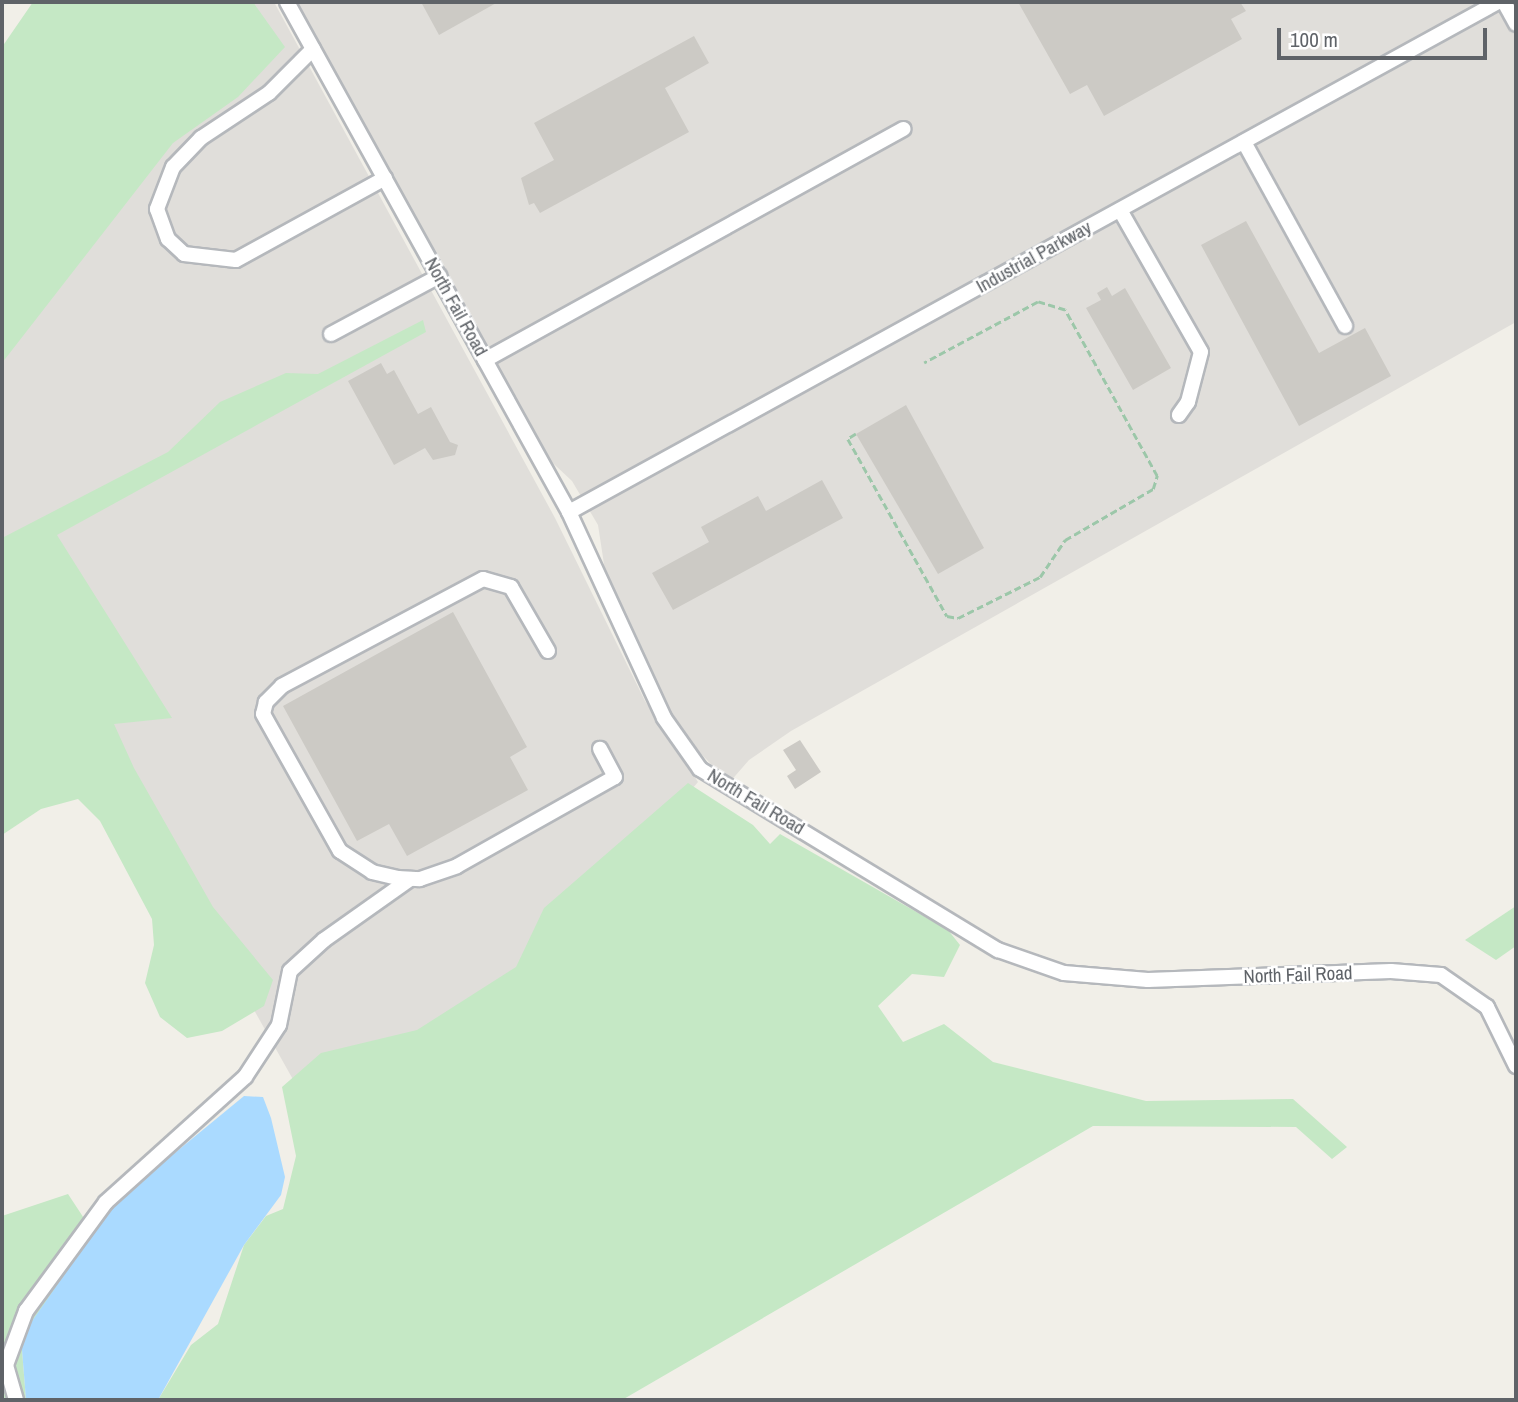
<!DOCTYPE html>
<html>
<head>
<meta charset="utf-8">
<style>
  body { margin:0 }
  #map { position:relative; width:1518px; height:1402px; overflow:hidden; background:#f1efe8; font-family:"Archivo Narrow",sans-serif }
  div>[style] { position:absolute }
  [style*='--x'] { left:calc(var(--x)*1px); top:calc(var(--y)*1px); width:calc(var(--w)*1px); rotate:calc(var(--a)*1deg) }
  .industrial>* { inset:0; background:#e0deda }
  .green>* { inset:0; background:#c5e8c5 }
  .water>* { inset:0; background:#aadaff }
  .building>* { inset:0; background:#cccac5 }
  .path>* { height:2.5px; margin-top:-1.25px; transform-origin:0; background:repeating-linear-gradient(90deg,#9cc7a9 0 7px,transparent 0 10.5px) }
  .roads { filter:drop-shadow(2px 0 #b5b8bc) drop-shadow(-2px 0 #b5b8bc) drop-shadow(0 2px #b5b8bc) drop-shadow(0 -2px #b5b8bc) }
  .minor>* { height:14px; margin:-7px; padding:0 7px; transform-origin:7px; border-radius:7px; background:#fff }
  span { translate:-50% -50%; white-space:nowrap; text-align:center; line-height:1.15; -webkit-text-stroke:5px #fff; paint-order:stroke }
  .street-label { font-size:19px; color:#5f6368 }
  .frame { position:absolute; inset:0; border:4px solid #5f6368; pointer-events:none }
  .scale { position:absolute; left:1277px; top:28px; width:210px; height:32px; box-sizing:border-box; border:4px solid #5f6368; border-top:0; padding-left:9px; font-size:21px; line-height:24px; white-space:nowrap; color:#5f6368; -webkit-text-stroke:5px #fff; paint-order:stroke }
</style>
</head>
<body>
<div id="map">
  <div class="industrial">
    <div style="clip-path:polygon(205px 2px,274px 2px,555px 518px,645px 701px,698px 782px,520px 988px,309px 1108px,125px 780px,2px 613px,2px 116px)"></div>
    <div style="clip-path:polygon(295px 2px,1516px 2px,1516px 322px,791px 731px,749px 760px,729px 783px,686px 738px,667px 706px,606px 577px,598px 525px,572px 481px,540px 451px)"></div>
  </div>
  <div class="green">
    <div style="clip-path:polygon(33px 2px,253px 2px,285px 47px,238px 97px,173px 143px,2px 363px,2px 47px)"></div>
    <div style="clip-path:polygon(423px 320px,426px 332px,57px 535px,172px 718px,114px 724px,134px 768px,213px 907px,273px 980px,264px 1006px,222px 1031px,187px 1038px,160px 1017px,145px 983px,154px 945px,152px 919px,100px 821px,78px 799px,41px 809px,2px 835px,2px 538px,168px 452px,220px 402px,286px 373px,318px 374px)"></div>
    <div style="clip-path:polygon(688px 783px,753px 825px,770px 844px,780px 834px,948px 930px,960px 945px,944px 977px,912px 974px,878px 1006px,903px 1042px,944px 1024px,993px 1062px,1146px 1101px,1293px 1099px,1347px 1147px,1332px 1159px,1296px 1127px,1093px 1126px,622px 1400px,158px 1400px,191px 1345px,218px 1324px,244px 1245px,266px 1216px,283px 1209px,296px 1156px,282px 1087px,321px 1053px,417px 1030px,516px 967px,544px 908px)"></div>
    <div style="clip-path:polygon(1516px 906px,1516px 946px,1496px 960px,1465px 940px)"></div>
    <div style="clip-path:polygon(68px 1194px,95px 1235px,21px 1337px,26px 1400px,2px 1400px,2px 1216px)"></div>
  </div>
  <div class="water">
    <div style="clip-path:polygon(244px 1096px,263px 1097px,271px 1118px,285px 1177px,281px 1195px,244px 1245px,158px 1400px,26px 1400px,21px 1337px,114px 1203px)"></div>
  </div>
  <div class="building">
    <div style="clip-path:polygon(421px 2px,498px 2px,439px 35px)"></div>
    <div style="clip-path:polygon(1018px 2px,1240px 2px,1246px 11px,1231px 19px,1242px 39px,1104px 116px,1087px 85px,1070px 94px)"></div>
    <div style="clip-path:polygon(694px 36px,709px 63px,665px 88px,689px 132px,540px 213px,534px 203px,529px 205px,521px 178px,554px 160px,534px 123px)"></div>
    <div style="clip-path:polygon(1246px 221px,1319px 353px,1365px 328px,1391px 376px,1299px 426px,1201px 245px)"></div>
    <div style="clip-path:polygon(1107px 287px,1112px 296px,1125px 288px,1171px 368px,1133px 390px,1086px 308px,1101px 300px,1097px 293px)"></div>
    <div style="clip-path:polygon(381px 363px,387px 374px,394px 370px,418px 414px,431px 407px,450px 442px,458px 445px,455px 455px,433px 460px,425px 448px,394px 465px,348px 381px)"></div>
    <div style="clip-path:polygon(906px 405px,984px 548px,938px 574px,856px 434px)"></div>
    <div style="clip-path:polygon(822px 480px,843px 518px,673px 610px,652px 573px,709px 542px,701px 527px,758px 496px,766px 511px)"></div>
    <div style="clip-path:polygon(453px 612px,527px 747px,510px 757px,528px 790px,407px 856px,389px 824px,357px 841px,283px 706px)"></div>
    <div style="clip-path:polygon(800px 740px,821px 772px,795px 789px,787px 776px,796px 770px,783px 750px)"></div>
  </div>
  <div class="path">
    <div style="--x:856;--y:434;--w:9;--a:148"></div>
    <div style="--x:848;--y:439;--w:203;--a:60.8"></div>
    <div style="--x:947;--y:616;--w:11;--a:10"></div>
    <div style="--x:958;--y:618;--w:92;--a:-26.6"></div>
    <div style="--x:1040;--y:577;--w:45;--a:-56"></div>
    <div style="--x:1065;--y:540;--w:102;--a:-30.1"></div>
    <div style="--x:1153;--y:489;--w:14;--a:-73"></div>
    <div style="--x:1157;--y:476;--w:190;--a:-119"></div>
    <div style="--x:1065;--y:310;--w:28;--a:-163"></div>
    <div style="--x:1038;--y:302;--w:129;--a:151.8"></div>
  </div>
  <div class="roads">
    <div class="minor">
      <div style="--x:287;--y:2;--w:583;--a:61.06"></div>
      <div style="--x:569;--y:512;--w:227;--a:65.2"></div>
      <div style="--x:664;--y:718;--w:62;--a:54.8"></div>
      <div style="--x:700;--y:769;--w:349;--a:31.3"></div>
      <div style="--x:998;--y:950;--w:70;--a:19.2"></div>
      <div style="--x:1064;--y:973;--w:84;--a:4.8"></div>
      <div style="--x:1148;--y:980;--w:243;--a:-2.1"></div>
      <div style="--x:1391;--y:971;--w:50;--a:4.6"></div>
      <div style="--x:1441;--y:975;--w:56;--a:34.8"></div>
      <div style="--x:1487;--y:1007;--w:66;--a:63.8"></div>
      <div style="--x:1504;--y:2;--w:25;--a:61"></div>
      <div style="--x:313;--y:49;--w:62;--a:135"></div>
      <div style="--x:269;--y:93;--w:82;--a:146.5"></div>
      <div style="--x:201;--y:138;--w:40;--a:134"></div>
      <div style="--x:173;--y:167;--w:45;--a:110.9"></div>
      <div style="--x:157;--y:209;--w:32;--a:70"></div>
      <div style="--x:168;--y:239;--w:22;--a:43"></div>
      <div style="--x:184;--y:254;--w:52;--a:6.6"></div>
      <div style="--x:236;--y:260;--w:170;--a:-28.8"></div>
      <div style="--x:1244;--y:142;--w:210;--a:61.2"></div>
      <div style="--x:1120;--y:210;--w:163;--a:60.3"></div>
      <div style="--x:1201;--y:352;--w:52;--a:104.6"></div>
      <div style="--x:1188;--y:402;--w:16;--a:125"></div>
      <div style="--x:331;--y:334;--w:123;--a:-28.2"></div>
      <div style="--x:485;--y:360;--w:478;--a:-28.9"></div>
      <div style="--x:569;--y:512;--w:1060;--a:-28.77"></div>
      <div style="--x:548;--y:651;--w:74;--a:-120"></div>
      <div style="--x:511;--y:587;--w:29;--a:-164"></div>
      <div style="--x:483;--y:579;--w:228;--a:152"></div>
      <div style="--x:282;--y:686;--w:23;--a:135"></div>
      <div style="--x:266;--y:702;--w:12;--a:104"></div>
      <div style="--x:263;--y:714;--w:157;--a:60.7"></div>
      <div style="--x:340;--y:851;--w:38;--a:33"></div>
      <div style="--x:372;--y:872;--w:27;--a:13"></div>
      <div style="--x:398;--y:878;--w:22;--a:3"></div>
      <div style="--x:420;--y:879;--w:39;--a:-19"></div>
      <div style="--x:457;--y:866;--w:181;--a:-29.4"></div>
      <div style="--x:615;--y:777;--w:32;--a:-118"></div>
      <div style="--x:16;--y:1400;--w:36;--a:-106"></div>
      <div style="--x:6;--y:1365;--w:58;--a:-69.7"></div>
      <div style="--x:26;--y:1311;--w:135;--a:-53.7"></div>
      <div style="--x:106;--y:1202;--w:187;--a:-42"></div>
      <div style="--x:245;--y:1077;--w:62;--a:-56.8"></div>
      <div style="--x:279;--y:1025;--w:55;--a:-78.5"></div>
      <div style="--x:290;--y:971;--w:46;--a:-42.4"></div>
      <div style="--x:324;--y:940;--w:105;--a:-35.3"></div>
    </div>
  </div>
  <div class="street-label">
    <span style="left:1034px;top:257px;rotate:-29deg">Industrial Parkway</span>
    <span style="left:456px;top:307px;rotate:61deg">North Fail Road</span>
    <span style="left:756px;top:802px;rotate:31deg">North Fail Road</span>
    <span style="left:1298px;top:975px;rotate:-2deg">North Fail Road</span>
  </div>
  <div class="frame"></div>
  <div class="scale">100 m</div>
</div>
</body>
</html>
